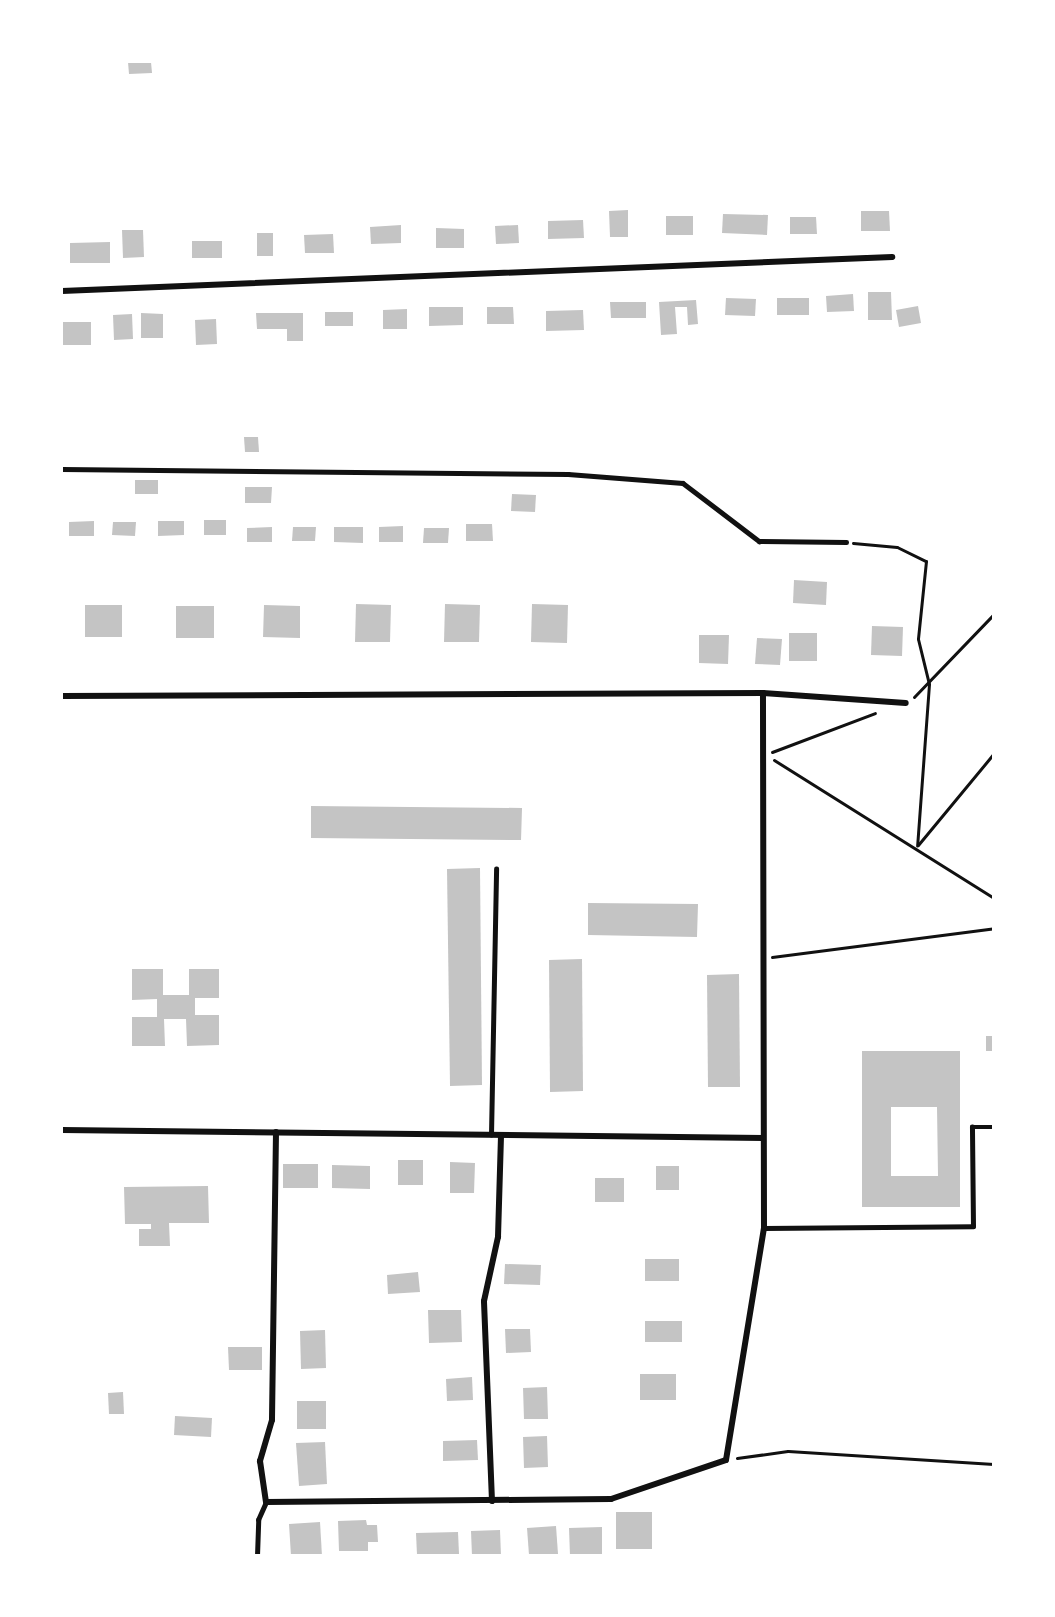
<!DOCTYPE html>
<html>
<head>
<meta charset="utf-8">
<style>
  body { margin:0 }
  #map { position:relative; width:1055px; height:1617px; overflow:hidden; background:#fff; font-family:"Sofia Sans Condensed",sans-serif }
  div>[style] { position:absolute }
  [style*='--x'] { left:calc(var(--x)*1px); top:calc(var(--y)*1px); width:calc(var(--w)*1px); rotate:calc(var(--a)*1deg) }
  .building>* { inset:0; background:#c4c4c4 }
  .path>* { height:3px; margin:-1.5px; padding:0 1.5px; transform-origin:1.5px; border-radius:1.5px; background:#111 }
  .service>* { height:4.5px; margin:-2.25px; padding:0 2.25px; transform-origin:2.25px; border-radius:2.25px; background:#111 }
  .minor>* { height:6px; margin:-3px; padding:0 3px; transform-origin:3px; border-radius:3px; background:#111 }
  span { translate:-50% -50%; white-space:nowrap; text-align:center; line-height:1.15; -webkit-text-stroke:4.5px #fff; paint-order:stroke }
  .frame { position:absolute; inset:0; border:63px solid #fff; pointer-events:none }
</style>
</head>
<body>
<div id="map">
  <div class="building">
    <div style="clip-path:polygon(128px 62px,151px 62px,152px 73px,129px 74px)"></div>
    <div style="clip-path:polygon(628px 210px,628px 237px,610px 237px,609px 211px)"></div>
    <div style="clip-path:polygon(861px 211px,889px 211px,890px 231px,861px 231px)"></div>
    <div style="clip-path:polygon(723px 214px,768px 215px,767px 235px,722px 233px)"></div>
    <div style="clip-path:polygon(666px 216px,693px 216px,693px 235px,666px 235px)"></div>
    <div style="clip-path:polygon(790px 217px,816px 217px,817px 234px,790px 234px)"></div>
    <div style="clip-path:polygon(583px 220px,584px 238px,548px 239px,548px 221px)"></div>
    <div style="clip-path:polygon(401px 225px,401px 243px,371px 244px,370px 227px)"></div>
    <div style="clip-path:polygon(518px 225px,519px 243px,496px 244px,495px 226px)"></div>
    <div style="clip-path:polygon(436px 228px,464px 229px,464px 248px,436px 248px)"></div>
    <div style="clip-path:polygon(122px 230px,143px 230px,144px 257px,123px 258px)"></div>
    <div style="clip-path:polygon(257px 233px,273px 233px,273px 256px,257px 256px)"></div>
    <div style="clip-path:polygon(333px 234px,334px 253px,305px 253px,304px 235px)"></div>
    <div style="clip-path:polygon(192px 241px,222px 241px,222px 258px,192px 258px)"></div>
    <div style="clip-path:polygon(110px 242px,110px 263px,70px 263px,70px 243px)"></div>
    <div style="clip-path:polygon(868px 292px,891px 292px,892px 320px,868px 320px)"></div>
    <div style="clip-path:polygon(853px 294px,854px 311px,827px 312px,826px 296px)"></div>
    <div style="clip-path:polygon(726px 298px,756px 299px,755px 316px,725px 315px)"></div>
    <div style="clip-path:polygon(777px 298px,809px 298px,809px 315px,777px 315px)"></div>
    <div style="clip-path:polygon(696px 300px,698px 324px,688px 325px,687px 307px,675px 307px,677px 334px,661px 335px,659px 302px)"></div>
    <div style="clip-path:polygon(610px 302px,646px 302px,646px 318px,611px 318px)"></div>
    <div style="clip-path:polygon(918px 306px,921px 323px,899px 327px,896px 310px)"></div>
    <div style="clip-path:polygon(429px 307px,463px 307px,463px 325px,429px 326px)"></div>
    <div style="clip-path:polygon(487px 307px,513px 307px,514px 324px,487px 324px)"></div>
    <div style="clip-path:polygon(407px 309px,407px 329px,383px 329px,383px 310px)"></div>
    <div style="clip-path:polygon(583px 310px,584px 330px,546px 331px,546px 311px)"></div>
    <div style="clip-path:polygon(325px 312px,353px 312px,353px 326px,325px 326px)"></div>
    <div style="clip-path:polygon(141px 313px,163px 314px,163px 338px,141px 338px)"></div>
    <div style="clip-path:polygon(256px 313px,303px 313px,303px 341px,287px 341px,287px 329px,257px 329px)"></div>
    <div style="clip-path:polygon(132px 314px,133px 339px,114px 340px,113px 315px)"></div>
    <div style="clip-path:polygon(216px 319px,217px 344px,196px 345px,195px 320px)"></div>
    <div style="clip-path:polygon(62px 322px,91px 322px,91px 345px,62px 345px)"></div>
    <div style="clip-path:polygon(244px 437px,258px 437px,259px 452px,245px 452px)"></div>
    <div style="clip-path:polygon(135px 480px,158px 480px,158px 494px,135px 494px)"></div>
    <div style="clip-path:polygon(245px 487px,272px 487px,271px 503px,245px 503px)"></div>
    <div style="clip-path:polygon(512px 494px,536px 495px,535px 512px,511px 511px)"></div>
    <div style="clip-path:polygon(204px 520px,226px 520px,226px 535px,204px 535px)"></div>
    <div style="clip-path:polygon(94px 521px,94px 536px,69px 536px,69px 522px)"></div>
    <div style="clip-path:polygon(158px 521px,184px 521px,184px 535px,158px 536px)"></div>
    <div style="clip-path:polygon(113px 522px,136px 522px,135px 536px,112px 535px)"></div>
    <div style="clip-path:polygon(466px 524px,492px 524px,493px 541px,466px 541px)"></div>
    <div style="clip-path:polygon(403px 526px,403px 542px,379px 542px,379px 527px)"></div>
    <div style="clip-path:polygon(272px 527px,272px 542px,247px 542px,247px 528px)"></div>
    <div style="clip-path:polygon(293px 527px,316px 527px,315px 541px,292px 541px)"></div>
    <div style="clip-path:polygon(334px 527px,363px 527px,363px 543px,334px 542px)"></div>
    <div style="clip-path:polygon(424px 528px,449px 528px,448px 543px,423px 543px)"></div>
    <div style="clip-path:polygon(794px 580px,827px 582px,826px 605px,793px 603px)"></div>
    <div style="clip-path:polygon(356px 604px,391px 605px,390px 642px,355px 642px)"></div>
    <div style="clip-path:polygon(445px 604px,480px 605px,479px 642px,444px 642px)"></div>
    <div style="clip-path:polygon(532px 604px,568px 605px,567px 643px,531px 642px)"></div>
    <div style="clip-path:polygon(85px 605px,122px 605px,122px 637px,85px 637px)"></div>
    <div style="clip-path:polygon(264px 605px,300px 606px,300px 638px,263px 637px)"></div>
    <div style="clip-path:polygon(176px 606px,214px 606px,214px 638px,176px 638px)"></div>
    <div style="clip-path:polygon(872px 626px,903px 627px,902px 656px,871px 655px)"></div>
    <div style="clip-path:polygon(789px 633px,817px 633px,817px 661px,789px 661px)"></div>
    <div style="clip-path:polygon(699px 635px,729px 635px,728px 664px,699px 663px)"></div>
    <div style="clip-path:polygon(757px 638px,782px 639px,780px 665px,755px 664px)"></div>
    <div style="clip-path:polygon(311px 806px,522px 808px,521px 840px,311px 838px)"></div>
    <div style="clip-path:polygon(480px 868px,482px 1085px,450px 1086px,447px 869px)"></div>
    <div style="clip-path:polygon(588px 903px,698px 904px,697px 937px,588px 935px)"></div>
    <div style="clip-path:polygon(582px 959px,583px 1091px,550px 1092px,549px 960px)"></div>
    <div style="clip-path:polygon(132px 969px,163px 969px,163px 995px,189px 995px,189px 969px,219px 969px,219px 998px,195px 998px,195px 1015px,219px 1015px,219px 1045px,187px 1046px,186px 1019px,164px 1019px,165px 1046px,132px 1046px,132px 1017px,157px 1017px,157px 999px,132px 1000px)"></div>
    <div style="clip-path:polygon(739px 974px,740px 1087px,708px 1087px,707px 975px)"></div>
    <div style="clip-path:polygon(986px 1036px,994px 1036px,994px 1051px,986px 1051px)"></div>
    <div style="clip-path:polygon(evenodd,862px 1051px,960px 1051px,960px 1207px,862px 1207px,862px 1051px,891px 1107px,937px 1107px,938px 1176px,891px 1176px,891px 1107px)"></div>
    <div style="clip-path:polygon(398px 1160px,423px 1160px,423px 1185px,398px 1185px)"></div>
    <div style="clip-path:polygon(450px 1162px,475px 1163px,474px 1193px,450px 1193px)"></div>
    <div style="clip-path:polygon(283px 1164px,318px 1164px,318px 1188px,283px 1188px)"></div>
    <div style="clip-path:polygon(332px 1165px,370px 1166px,370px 1189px,332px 1188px)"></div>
    <div style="clip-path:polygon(656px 1166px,679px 1166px,679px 1190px,656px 1190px)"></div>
    <div style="clip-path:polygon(595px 1178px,624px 1178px,624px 1202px,595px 1202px)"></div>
    <div style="clip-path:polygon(208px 1186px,209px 1223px,169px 1223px,170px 1246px,139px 1246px,139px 1229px,151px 1229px,151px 1224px,125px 1224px,124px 1187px)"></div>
    <div style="clip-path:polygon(645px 1259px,679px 1259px,679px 1281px,645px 1281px)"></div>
    <div style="clip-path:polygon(505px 1264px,541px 1265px,540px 1285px,504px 1284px)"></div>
    <div style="clip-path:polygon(418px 1272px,420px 1292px,388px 1294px,387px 1275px)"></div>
    <div style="clip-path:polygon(428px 1310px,461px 1310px,462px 1342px,429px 1343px)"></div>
    <div style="clip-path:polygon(645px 1321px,682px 1321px,682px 1342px,645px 1342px)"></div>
    <div style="clip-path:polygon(505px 1329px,530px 1329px,531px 1352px,506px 1353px)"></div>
    <div style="clip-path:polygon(325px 1330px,326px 1368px,301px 1369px,300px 1331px)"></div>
    <div style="clip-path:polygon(228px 1347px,262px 1347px,262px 1370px,229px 1370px)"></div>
    <div style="clip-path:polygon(640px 1374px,676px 1374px,676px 1400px,640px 1400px)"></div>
    <div style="clip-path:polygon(472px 1377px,473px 1400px,447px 1401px,446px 1379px)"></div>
    <div style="clip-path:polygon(547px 1387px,548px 1419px,524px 1419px,523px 1388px)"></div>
    <div style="clip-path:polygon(123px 1392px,124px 1414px,109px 1414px,108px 1393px)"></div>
    <div style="clip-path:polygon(297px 1401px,326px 1401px,326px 1429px,297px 1429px)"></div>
    <div style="clip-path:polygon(175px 1416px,212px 1418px,211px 1437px,174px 1435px)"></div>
    <div style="clip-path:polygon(547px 1436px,548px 1467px,524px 1468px,523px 1437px)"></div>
    <div style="clip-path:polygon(477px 1440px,478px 1460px,443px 1461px,443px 1441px)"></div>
    <div style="clip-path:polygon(325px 1442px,327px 1484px,299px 1486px,296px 1443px)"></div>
    <div style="clip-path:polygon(616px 1512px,652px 1512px,652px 1549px,616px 1549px)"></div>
    <div style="clip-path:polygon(366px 1520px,367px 1525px,377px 1525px,378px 1542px,368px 1542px,368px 1551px,339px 1551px,338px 1521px)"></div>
    <div style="clip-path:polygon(320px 1522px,322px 1556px,291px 1556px,289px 1524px)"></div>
    <div style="clip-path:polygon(556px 1526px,558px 1554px,529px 1555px,527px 1528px)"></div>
    <div style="clip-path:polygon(602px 1527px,602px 1556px,570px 1556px,569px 1528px)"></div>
    <div style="clip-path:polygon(500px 1530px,501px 1556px,472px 1556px,471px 1531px)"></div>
    <div style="clip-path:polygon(458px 1532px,459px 1554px,417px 1555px,416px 1533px)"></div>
  </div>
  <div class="path">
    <div style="--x:853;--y:543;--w:44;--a:5.2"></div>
    <div style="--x:897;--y:547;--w:32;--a:26"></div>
    <div style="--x:926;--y:561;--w:78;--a:95.9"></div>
    <div style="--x:918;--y:639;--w:46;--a:76.3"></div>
    <div style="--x:929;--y:684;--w:162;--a:94.2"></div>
    <div style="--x:914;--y:697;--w:115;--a:-46.1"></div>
    <div style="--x:772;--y:752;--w:110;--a:-20.7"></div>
    <div style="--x:774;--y:760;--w:260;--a:32.1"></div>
    <div style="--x:918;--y:845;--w:119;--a:-50.4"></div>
    <div style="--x:772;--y:957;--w:224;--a:-7.4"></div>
    <div style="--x:737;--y:1458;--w:51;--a:-7.8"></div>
    <div style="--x:788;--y:1451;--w:206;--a:3.6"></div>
  </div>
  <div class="service">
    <div style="--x:62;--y:469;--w:506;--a:0.57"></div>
    <div style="--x:568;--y:474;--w:115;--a:4.5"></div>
    <div style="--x:683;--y:483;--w:96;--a:37.3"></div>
    <div style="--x:759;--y:541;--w:87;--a:0.7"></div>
    <div style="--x:491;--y:1135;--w:266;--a:-88.9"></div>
    <div style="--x:764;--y:1228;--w:209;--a:-0.5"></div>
    <div style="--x:973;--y:1226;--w:99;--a:-90.6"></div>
    <div style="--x:972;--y:1127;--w:22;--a:0"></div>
    <div style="--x:257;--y:1556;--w:36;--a:-88"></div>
    <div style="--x:258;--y:1520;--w:20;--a:-66"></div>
  </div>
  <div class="minor">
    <div style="--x:62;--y:291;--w:831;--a:-2.35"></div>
    <div style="--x:62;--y:696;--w:701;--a:-0.25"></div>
    <div style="--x:763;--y:693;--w:143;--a:4"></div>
    <div style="--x:62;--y:1130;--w:701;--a:0.65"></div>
    <div style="--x:276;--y:1132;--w:288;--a:90.8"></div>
    <div style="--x:272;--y:1420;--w:43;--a:106.3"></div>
    <div style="--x:260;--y:1461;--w:41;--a:81.7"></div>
    <div style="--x:266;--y:1502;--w:345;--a:-0.5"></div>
    <div style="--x:611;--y:1499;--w:121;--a:-18.7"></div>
    <div style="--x:726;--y:1460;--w:235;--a:-80.7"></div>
    <div style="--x:764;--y:1228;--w:535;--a:-90.11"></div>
    <div style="--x:492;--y:1501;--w:200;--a:-92.3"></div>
    <div style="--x:484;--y:1301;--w:66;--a:-77.7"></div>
    <div style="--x:498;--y:1237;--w:102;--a:-88.3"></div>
  </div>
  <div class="frame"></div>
</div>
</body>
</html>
